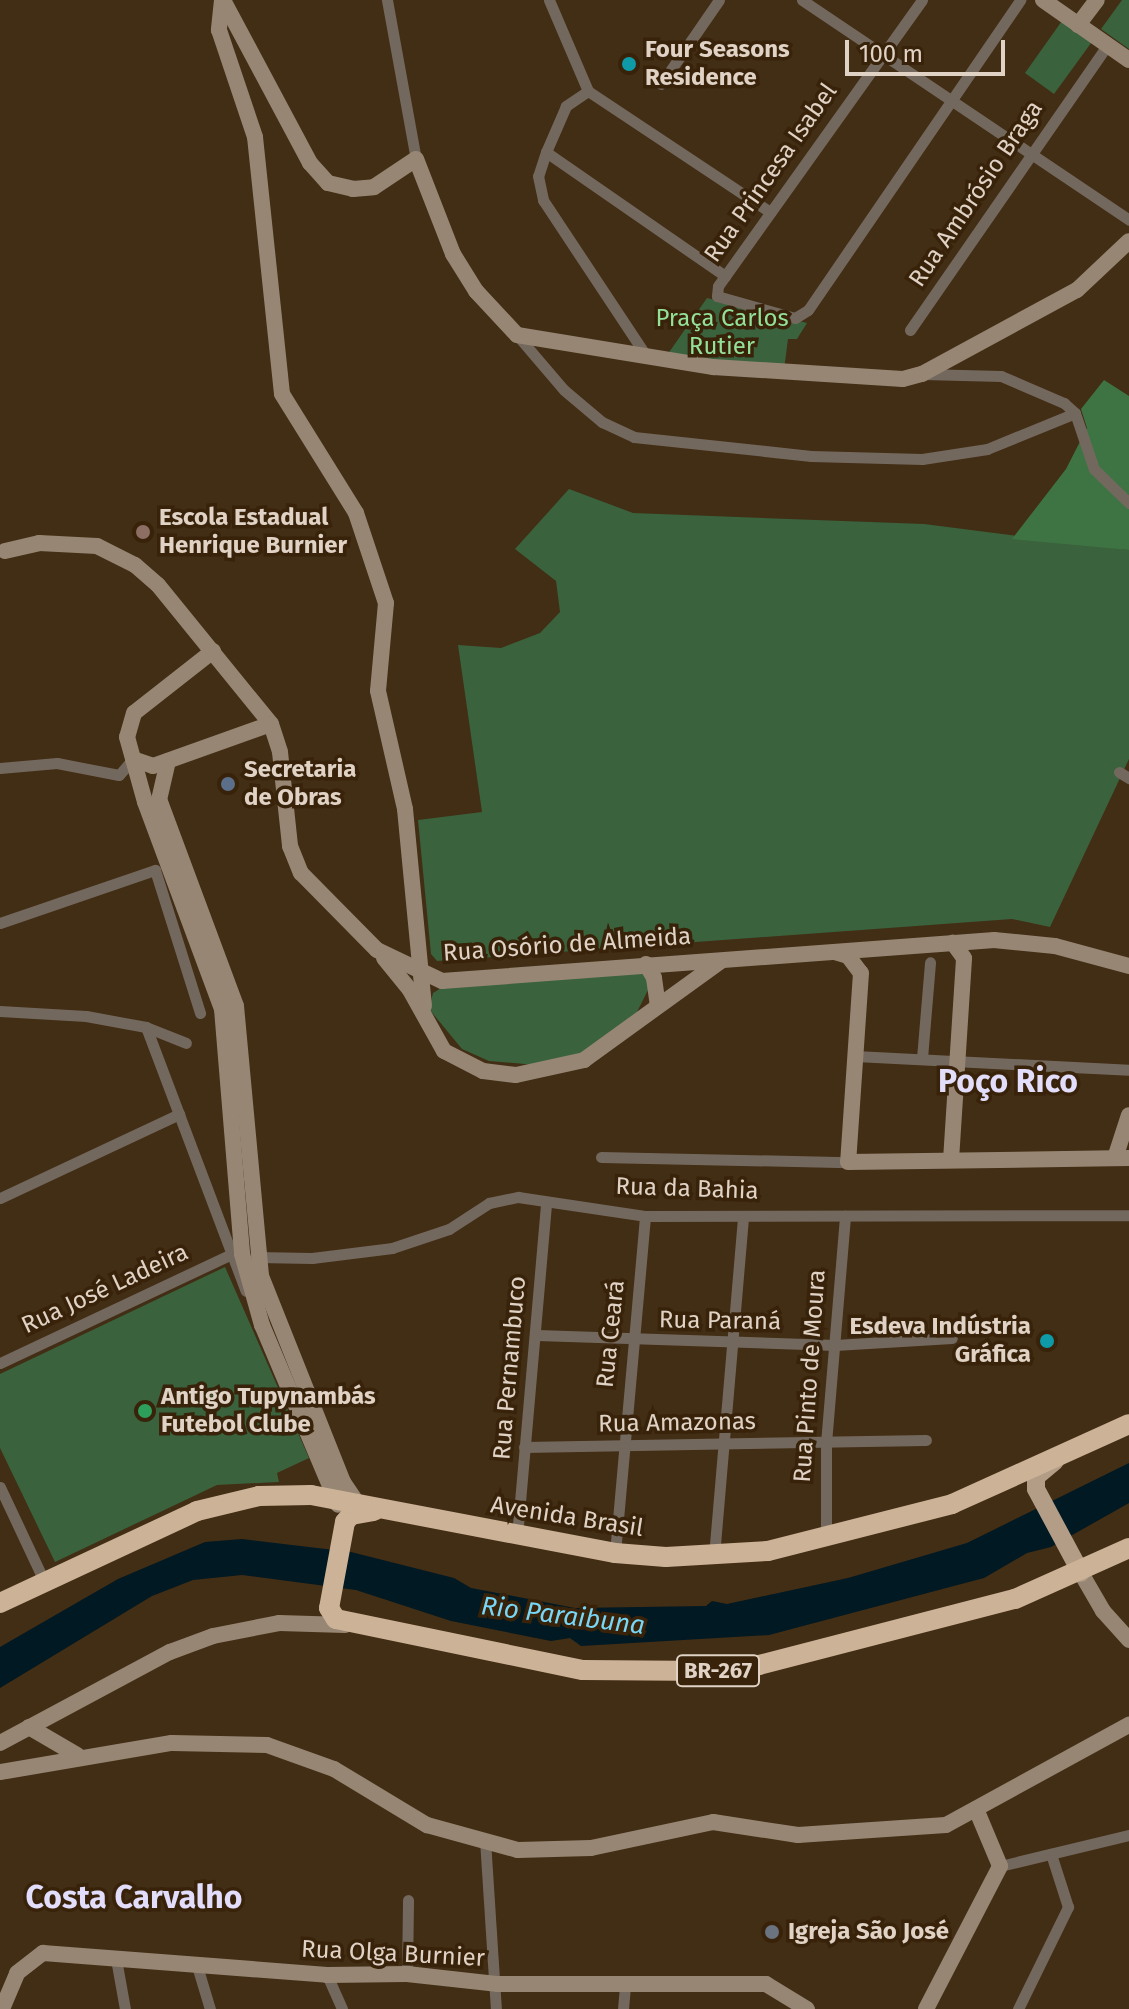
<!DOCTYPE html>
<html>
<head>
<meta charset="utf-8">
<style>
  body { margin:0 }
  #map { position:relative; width:1129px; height:2009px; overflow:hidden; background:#422d15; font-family:"Fira Sans",sans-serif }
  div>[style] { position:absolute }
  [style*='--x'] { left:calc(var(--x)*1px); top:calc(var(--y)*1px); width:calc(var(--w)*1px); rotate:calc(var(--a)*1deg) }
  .green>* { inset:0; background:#3a623d }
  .forest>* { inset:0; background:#3e7443 }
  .water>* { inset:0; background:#001922 }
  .street>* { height:11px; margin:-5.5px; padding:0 5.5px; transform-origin:5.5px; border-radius:5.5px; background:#73685d }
  .secondary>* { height:16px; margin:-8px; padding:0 8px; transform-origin:8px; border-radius:8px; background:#978674 }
  .primary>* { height:18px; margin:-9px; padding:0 9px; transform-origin:9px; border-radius:9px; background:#b39d86 }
  .highway>* { height:20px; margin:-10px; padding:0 10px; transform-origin:10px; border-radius:10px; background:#ccb296 }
  .dots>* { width:22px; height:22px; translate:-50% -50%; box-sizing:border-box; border:4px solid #38230a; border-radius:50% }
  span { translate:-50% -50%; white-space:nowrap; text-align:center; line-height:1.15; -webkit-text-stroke:7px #38230a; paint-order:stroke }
  .shield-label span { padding:2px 6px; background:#38230a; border:2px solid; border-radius:6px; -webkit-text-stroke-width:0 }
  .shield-label { font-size:22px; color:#e0d2c5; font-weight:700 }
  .poi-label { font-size:24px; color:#e0d2c5; font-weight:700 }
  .left { translate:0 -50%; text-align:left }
  .right { translate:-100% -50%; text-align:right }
  .street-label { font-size:24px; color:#e0d2c5 }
  .park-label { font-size:24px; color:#93e098 }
  .water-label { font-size:26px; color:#78d7f7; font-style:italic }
  .district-label { font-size:32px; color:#e1ddfb; font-weight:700 }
  .scale { position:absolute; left:845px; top:40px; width:160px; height:36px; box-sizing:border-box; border:4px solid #e0d2c5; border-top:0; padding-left:10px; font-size:24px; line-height:28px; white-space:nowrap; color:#e0d2c5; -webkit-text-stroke:6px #38230a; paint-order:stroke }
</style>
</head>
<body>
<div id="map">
  <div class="green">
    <div style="clip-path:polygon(1122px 0,1129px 0,1129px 49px,1101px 29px)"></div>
    <div style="clip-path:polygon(1064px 18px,1094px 39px,1054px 94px,1025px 73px)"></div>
    <div style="clip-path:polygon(707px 298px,807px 323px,797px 339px,788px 339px,784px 370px,665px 358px)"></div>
    <div style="clip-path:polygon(569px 489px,633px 513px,924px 524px,1129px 550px,1129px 759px,1050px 927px,1012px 919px,437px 961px,431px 954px,418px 820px,482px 812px,458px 645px,501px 648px,540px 633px,560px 612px,556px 581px,515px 549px)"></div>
    <div style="clip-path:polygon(642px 972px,651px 984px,637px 1012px,584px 1052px,536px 1065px,489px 1061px,462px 1049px,429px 1009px,433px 993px,446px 985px)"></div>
    <div style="clip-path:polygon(225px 1267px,309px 1458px,277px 1473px,279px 1482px,217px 1485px,55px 1562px,0 1448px,0 1374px)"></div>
  </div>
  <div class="forest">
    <div style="clip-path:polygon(1104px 380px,1129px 396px,1129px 550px,1012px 539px,1066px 469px,1087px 428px,1081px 409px)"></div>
  </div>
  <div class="water">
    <div style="clip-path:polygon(1129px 1463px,1129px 1503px,1051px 1547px,1027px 1553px,984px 1578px,769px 1635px,581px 1646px,570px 1638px,551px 1641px,451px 1621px,356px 1590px,242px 1575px,193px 1580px,152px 1596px,0 1688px,0 1647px,118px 1579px,205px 1542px,242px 1539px,351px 1552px,454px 1578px,471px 1588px,575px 1608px,706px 1606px,712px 1601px,727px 1604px,848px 1578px,967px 1543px)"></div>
  </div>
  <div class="street">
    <div style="--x:387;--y:0;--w:162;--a:79.7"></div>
    <div style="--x:549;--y:0;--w:99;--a:66.8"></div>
    <div style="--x:588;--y:91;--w:219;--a:33.6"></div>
    <div style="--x:802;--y:0;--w:394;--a:33.9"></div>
    <div style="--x:922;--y:0;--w:351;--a:125.5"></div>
    <div style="--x:718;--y:286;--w:10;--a:96"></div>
    <div style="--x:717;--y:296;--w:81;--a:15.8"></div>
    <div style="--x:795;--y:318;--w:15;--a:-32"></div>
    <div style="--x:808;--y:310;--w:376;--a:-55.6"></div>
    <div style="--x:661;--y:84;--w:102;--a:-55.4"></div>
    <div style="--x:588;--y:91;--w:27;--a:146"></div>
    <div style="--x:566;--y:106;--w:50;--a:113.5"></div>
    <div style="--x:546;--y:152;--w:25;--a:108"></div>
    <div style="--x:538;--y:176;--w:25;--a:78"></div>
    <div style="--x:543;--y:200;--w:188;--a:56.5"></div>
    <div style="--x:546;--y:152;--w:218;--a:34.7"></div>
    <div style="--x:910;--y:330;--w:346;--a:-55.3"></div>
    <div style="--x:517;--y:335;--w:72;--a:49.5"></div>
    <div style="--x:564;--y:390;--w:50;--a:40.1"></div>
    <div style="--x:602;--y:422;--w:35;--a:25"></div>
    <div style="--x:634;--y:437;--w:178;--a:6.1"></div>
    <div style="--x:811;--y:456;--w:111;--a:1.5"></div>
    <div style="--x:922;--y:459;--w:66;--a:-8.7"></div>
    <div style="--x:987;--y:449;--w:95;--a:-22.2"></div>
    <div style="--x:923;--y:374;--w:78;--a:1.5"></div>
    <div style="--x:1001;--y:376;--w:69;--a:23.2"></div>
    <div style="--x:1064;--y:403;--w:15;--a:42"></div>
    <div style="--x:1075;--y:413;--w:59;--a:71.3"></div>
    <div style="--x:1094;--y:469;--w:49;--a:44.2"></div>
    <div style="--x:0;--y:768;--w:57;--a:-5"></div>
    <div style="--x:57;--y:763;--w:63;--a:11"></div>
    <div style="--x:119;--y:775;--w:21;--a:-49"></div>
    <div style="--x:1119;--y:772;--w:12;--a:31"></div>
    <div style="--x:0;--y:923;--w:164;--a:-18.9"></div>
    <div style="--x:155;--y:870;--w:150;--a:72.5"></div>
    <div style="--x:0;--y:1011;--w:86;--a:3.3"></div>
    <div style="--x:86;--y:1016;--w:61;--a:10.4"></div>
    <div style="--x:146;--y:1027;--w:43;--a:21.8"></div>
    <div style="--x:146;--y:1027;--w:282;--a:69.3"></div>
    <div style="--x:855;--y:1056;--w:274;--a:2.9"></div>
    <div style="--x:922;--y:1058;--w:96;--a:-85.2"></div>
    <div style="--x:601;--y:1157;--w:247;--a:1.2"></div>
    <div style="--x:0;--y:1198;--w:198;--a:-25.1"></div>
    <div style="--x:256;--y:1257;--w:56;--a:1"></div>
    <div style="--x:312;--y:1258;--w:81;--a:-7.1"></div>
    <div style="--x:392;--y:1248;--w:60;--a:-18.4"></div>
    <div style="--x:449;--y:1229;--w:48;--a:-33"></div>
    <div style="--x:489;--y:1203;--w:30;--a:-12"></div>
    <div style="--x:518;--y:1197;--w:128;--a:8.5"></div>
    <div style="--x:645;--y:1216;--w:484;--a:-0.1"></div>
    <div style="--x:537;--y:1335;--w:298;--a:1.9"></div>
    <div style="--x:835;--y:1345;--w:117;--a:-3.4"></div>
    <div style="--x:0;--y:1363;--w:253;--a:-25.2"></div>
    <div style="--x:524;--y:1447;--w:402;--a:-1"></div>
    <div style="--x:0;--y:1487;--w:104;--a:64.9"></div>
    <div style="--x:517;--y:1536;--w:334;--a:-85"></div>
    <div style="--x:826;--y:1538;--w:95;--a:-90"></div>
    <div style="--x:826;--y:1443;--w:228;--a:-85.2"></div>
    <div style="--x:615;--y:1553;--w:338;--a:-84.9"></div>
    <div style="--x:714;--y:1556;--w:341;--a:-85.1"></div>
    <div style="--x:485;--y:1840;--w:169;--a:86.3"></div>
    <div style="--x:1000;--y:1866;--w:133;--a:-13.5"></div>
    <div style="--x:116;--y:1959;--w:51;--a:79.8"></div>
    <div style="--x:197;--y:1966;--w:45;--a:73.2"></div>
    <div style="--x:407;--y:1974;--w:74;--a:-89.2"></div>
    <div style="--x:327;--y:1975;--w:37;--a:66"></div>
    <div style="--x:623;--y:2009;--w:25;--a:-85"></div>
    <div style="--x:1018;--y:2009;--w:114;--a:-63.9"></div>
    <div style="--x:1068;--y:1907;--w:56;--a:-107.8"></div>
  </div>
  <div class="secondary">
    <div style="--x:222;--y:0;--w:30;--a:96"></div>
    <div style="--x:219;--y:30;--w:113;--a:71.4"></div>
    <div style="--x:255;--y:137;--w:258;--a:84"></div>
    <div style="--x:282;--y:394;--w:140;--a:58.1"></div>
    <div style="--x:356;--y:513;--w:95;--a:71.6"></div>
    <div style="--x:386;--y:603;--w:88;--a:95.2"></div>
    <div style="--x:378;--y:691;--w:121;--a:77.1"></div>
    <div style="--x:405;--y:809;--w:198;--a:84.5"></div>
    <div style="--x:223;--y:0;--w:185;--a:61.9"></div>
    <div style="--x:310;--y:163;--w:27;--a:48"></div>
    <div style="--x:328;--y:183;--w:26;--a:13"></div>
    <div style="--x:353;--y:189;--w:21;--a:-5"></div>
    <div style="--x:374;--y:187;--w:50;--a:-33.7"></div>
    <div style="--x:416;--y:159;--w:102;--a:68.7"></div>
    <div style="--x:453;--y:254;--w:44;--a:58.1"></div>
    <div style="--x:476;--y:291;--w:60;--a:47"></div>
    <div style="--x:517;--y:335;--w:199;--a:9.3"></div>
    <div style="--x:713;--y:367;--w:190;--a:3.6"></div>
    <div style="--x:903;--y:379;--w:20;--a:-15"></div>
    <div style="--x:922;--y:374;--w:176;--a:-28.5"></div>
    <div style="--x:1077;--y:290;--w:71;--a:-43.3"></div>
    <div style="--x:1043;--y:0;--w:105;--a:34.9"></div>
    <div style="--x:1078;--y:25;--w:31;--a:-53"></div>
    <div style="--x:5;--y:551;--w:35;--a:-13"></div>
    <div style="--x:39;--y:543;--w:58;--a:3"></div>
    <div style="--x:97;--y:546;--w:42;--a:26.6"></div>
    <div style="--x:135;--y:565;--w:30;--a:41"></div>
    <div style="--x:158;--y:585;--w:179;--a:50.9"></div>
    <div style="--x:271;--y:724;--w:29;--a:72"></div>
    <div style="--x:280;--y:752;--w:95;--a:83.9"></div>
    <div style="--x:290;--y:846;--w:29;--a:68"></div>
    <div style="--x:301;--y:873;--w:108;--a:45.4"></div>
    <div style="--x:377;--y:950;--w:72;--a:25.5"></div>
    <div style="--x:442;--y:981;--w:554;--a:-4.25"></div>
    <div style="--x:994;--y:940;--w:61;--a:5.6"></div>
    <div style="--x:1055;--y:946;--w:77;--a:15.1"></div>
    <div style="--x:213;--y:651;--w:100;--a:141.9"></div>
    <div style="--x:134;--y:713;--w:25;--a:106"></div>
    <div style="--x:127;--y:737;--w:67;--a:74.5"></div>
    <div style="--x:145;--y:802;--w:221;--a:69.6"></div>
    <div style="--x:222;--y:1009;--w:246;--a:85.3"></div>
    <div style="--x:242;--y:1254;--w:74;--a:74.3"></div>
    <div style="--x:262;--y:1325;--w:195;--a:67.1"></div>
    <div style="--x:133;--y:759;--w:21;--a:19"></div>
    <div style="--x:153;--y:766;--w:125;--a:-19.6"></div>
    <div style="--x:168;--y:761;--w:39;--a:103"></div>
    <div style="--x:159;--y:799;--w:221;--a:69.6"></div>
    <div style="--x:236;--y:1006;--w:271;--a:84.7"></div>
    <div style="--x:261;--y:1276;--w:222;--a:68.3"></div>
    <div style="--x:343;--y:1482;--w:25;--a:56"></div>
    <div style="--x:835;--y:952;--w:14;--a:17"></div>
    <div style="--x:848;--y:956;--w:21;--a:53"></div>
    <div style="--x:861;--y:973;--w:189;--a:93.9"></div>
    <div style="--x:848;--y:1162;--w:281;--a:-0.8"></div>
    <div style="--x:384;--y:958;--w:41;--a:50.9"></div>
    <div style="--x:410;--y:990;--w:70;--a:60.9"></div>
    <div style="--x:444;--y:1051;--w:44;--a:27.1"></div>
    <div style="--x:483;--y:1071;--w:33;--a:7"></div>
    <div style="--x:516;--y:1075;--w:70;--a:-12.4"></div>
    <div style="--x:584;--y:1060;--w:169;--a:-35.9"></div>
    <div style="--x:646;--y:964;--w:16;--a:60"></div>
    <div style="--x:654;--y:978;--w:28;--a:82"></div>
    <div style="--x:1115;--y:1158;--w:45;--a:-72"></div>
    <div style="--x:951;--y:1160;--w:202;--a:-86.3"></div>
    <div style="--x:964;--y:958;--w:19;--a:-126"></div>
    <div style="--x:1081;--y:1573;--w:44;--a:59.9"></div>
    <div style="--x:1103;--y:1611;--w:39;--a:48"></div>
    <div style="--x:29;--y:1727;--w:56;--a:30.3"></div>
    <div style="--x:0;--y:1743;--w:193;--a:-28.2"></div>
    <div style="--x:170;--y:1652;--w:46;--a:-20.4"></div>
    <div style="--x:213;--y:1636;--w:67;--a:-11.1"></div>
    <div style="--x:279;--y:1623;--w:66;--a:1.7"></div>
    <div style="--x:0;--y:1772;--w:174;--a:-9.6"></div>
    <div style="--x:172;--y:1743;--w:95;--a:1.2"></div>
    <div style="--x:267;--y:1745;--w:71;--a:19.7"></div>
    <div style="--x:334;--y:1769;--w:109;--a:31.1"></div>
    <div style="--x:427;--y:1825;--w:94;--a:15.4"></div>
    <div style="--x:518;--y:1850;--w:73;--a:-1.6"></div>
    <div style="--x:591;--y:1848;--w:125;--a:-12"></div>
    <div style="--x:713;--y:1822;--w:86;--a:8.7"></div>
    <div style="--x:798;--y:1835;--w:148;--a:-3.9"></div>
    <div style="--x:946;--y:1825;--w:209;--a:-28.7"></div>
    <div style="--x:2;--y:2009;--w:39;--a:-67"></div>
    <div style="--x:17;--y:1973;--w:33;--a:-38"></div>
    <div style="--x:43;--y:1953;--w:285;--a:4.4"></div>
    <div style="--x:327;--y:1975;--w:80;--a:-0.7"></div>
    <div style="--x:407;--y:1974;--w:92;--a:6.3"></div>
    <div style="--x:498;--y:1984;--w:268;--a:0"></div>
    <div style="--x:766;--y:1984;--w:48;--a:31.4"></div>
    <div style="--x:926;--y:2009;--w:161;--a:-62.6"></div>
    <div style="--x:1000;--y:1866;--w:62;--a:-112.8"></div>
  </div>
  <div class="primary">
    <div style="--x:1055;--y:1461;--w:25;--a:140"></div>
    <div style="--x:1036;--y:1477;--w:12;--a:90"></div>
    <div style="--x:1036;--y:1489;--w:95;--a:61.8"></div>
  </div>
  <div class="highway">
    <div style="--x:374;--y:1511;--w:23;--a:170"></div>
    <div style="--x:351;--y:1515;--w:9;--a:131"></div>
    <div style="--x:345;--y:1522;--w:87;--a:100.5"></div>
    <div style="--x:329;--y:1608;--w:13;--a:58"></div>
    <div style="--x:336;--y:1619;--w:252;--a:11.7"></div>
    <div style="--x:583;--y:1670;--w:126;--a:0.5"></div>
    <div style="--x:709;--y:1671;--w:50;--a:-6.8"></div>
    <div style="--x:759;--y:1665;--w:264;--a:-14.5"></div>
    <div style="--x:1015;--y:1599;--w:125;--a:-24.1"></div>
    <div style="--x:0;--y:1603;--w:217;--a:-25"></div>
    <div style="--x:197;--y:1511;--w:64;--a:-13.6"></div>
    <div style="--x:259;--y:1496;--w:52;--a:-1.1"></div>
    <div style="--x:311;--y:1495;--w:309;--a:10.8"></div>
    <div style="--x:615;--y:1553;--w:51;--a:4.5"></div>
    <div style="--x:666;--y:1557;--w:102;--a:-3.4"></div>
    <div style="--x:768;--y:1551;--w:190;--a:-14.3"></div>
    <div style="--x:952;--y:1504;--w:194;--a:-24.3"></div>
  </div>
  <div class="dots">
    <div style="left:629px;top:64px;background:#0f9aa8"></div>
    <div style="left:143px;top:532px;background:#8d6e63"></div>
    <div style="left:228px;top:784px;background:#5c6f8a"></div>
    <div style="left:1047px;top:1341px;background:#0f9aa8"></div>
    <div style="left:145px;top:1411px;background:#2e9e5b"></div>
    <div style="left:772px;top:1932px;background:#6b7280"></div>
  </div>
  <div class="shield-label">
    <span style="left:718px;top:1671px">BR-267</span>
  </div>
  <div class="poi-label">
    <span class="left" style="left:645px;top:64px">Four Seasons<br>Residence</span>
    <span class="left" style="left:159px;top:532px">Escola Estadual<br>Henrique Burnier</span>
    <span class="left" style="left:244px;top:784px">Secretaria<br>de Obras</span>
    <span class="right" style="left:1031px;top:1341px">Esdeva Indústria<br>Gráfica</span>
    <span class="left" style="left:161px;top:1411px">Antigo Tupynambás<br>Futebol Clube</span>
    <span class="left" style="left:788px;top:1932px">Igreja São José</span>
  </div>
  <div class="street-label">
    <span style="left:771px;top:173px;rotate:-55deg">Rua Princesa Isabel</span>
    <span style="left:976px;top:194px;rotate:-56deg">Rua Ambrósio Braga</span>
    <span style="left:567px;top:945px;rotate:-4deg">Rua Osório de Almeida</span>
    <span style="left:687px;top:1189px;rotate:2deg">Rua da Bahia</span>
    <span style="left:105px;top:1289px;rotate:-25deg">Rua José Ladeira</span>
    <span style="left:720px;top:1321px;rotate:1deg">Rua Paraná</span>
    <span style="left:611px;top:1334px;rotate:-84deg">Rua Ceará</span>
    <span style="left:510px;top:1368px;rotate:-85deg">Rua Pernambuco</span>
    <span style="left:810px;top:1376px;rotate:-86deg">Rua Pinto de Moura</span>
    <span style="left:677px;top:1423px;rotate:-1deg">Rua Amazonas</span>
    <span style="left:567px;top:1517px;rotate:9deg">Avenida Brasil</span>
    <span style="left:393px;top:1954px;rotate:3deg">Rua Olga Burnier</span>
  </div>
  <div class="park-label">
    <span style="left:722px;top:333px">Praça Carlos<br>Rutier</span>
  </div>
  <div class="water-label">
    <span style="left:563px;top:1616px;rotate:7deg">Rio Paraibuna</span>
  </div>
  <div class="district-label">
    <span style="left:1008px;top:1081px">Poço Rico</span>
    <span style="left:134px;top:1897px">Costa Carvalho</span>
  </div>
  <div class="scale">100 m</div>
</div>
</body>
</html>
